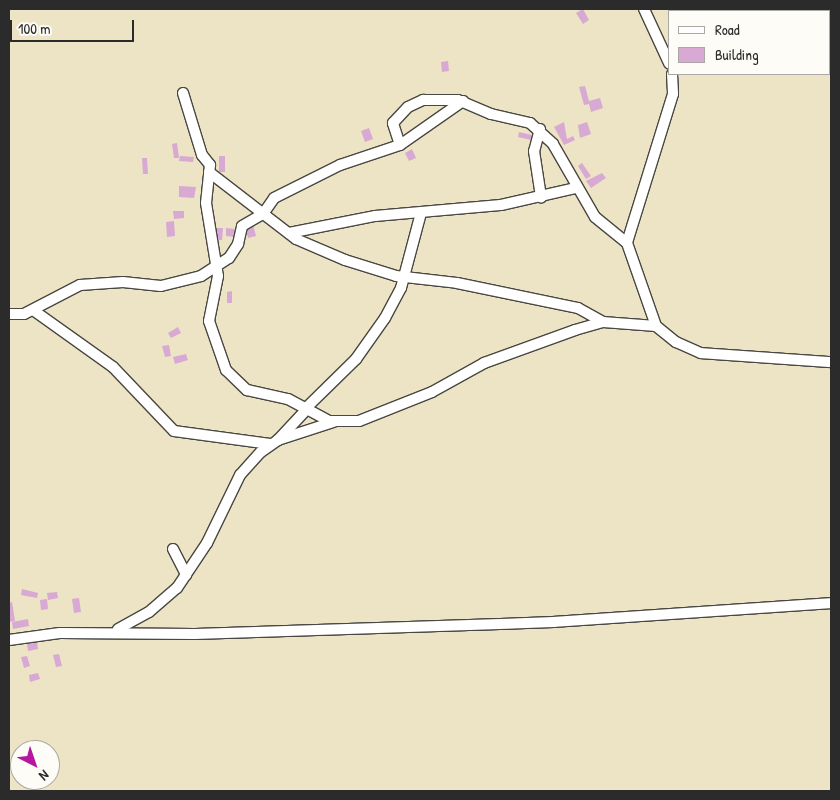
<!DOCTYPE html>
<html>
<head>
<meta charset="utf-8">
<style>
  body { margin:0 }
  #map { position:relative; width:840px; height:800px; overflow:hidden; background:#ede4c6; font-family:"Patrick Hand",sans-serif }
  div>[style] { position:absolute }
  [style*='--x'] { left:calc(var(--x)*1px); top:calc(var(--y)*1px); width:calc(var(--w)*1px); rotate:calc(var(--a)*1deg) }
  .building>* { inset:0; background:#d7a9d3 }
  .roads { filter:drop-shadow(1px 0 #484742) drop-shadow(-1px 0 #484742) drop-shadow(0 1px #484742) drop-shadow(0 -1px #484742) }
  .minor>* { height:10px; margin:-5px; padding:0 5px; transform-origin:5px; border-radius:5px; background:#fff }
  span { translate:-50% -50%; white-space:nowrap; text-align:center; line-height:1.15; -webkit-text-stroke:4px #fdfcf7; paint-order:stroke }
  .frame { position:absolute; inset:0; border:10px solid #2b2b2b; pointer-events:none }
  .legend { position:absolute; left:668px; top:10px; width:162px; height:65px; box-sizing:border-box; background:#fdfcf7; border:1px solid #a9a8a5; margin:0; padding:6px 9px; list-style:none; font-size:15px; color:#2b2b2b }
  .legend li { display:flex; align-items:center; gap:10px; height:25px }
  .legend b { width:25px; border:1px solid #a9a8a5 }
  .north { position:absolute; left:10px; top:740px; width:50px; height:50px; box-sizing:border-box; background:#fdfcf7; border:1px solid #a9a8a5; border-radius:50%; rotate:139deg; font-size:14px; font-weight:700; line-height:20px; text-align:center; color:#2b2b2b }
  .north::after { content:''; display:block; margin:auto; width:18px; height:22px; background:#b5179e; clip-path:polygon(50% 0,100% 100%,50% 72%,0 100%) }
  .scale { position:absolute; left:10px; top:20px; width:124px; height:22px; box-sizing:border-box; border:2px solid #2b2b2b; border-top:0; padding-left:6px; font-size:15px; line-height:18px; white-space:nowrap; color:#2b2b2b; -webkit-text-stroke:4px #fdfcf7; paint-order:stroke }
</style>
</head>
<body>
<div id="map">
  <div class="building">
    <div style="clip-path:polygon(583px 9px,589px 20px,583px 24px,576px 13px)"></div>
    <div style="clip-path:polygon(448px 61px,449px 71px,442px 72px,441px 62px)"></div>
    <div style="clip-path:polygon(585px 86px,589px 101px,600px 98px,603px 108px,591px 112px,589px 104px,584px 105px,579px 87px)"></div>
    <div style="clip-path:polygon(564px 122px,567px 139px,573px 136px,575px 140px,564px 145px,554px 127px)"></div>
    <div style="clip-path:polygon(587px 122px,591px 134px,580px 138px,578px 125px)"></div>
    <div style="clip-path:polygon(369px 128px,373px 139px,365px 142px,361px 131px)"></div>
    <div style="clip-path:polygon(519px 132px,532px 135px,531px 140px,518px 137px)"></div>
    <div style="clip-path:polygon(177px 143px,179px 158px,174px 158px,172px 144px)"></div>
    <div style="clip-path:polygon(412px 149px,416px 158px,409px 161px,405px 153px)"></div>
    <div style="clip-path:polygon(180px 156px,194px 157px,193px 162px,179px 161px)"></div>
    <div style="clip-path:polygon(219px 156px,225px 156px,225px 172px,219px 172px)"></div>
    <div style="clip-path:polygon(142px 158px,147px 158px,148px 174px,143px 174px)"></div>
    <div style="clip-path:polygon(582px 163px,591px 176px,586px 179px,578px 166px)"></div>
    <div style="clip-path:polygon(602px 173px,606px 178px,591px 188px,586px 181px)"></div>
    <div style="clip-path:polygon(179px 186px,196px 187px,194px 198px,179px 197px)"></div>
    <div style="clip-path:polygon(173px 211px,184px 211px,184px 218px,174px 219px)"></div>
    <div style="clip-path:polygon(174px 221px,175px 236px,167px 237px,166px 222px)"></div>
    <div style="clip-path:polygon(253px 225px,256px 236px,248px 238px,245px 227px)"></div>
    <div style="clip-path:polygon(216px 228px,223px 228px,222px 240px,215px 240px)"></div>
    <div style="clip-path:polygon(226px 228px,235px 229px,235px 237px,226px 236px)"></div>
    <div style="clip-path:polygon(232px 291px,232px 303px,227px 303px,227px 292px)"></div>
    <div style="clip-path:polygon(178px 327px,181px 333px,171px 338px,168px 333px)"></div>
    <div style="clip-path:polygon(169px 345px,171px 356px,165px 357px,162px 346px)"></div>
    <div style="clip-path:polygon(186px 354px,188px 360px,175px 364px,173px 357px)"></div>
    <div style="clip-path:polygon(22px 589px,38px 593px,37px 598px,21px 595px)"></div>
    <div style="clip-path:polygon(57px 592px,58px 598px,48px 600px,47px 593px)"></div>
    <div style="clip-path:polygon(79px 598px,81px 612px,74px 613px,72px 599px)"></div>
    <div style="clip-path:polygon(47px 599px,48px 609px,41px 610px,40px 600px)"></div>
    <div style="clip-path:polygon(12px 602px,15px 621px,9px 622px,9px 603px)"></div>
    <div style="clip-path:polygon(28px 619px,29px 626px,13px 629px,12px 622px)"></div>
    <div style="clip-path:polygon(37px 642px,38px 649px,28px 651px,27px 644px)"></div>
    <div style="clip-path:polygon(59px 654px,62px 666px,56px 667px,53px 655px)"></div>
    <div style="clip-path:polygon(27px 656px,30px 666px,24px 668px,21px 657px)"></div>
    <div style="clip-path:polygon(38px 673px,40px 679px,30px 682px,29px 675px)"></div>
  </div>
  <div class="roads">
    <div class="minor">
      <div style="--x:644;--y:9;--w:60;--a:65.2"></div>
      <div style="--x:672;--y:74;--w:20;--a:87"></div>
      <div style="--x:673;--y:94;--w:156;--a:107.2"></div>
      <div style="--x:627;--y:243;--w:88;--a:70.7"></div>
      <div style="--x:656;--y:326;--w:26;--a:39"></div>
      <div style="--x:676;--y:342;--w:27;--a:24"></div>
      <div style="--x:701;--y:353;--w:130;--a:4"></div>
      <div style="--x:183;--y:93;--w:65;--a:73"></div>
      <div style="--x:202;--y:155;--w:13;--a:51"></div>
      <div style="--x:210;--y:165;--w:38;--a:96"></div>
      <div style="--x:206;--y:203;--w:74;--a:80.7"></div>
      <div style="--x:218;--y:276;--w:46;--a:101.3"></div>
      <div style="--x:209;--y:321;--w:52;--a:70.9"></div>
      <div style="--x:226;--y:370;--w:29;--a:44"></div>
      <div style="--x:247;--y:390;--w:42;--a:12.4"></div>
      <div style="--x:288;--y:399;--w:47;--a:28.2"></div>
      <div style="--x:329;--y:421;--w:30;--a:0"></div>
      <div style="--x:359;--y:421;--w:79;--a:-21.7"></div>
      <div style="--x:432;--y:392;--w:60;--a:-29.1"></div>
      <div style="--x:484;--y:363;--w:97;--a:-19.9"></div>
      <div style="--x:575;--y:330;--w:29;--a:-16"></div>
      <div style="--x:603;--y:322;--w:53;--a:4.3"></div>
      <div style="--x:540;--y:129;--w:23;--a:105"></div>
      <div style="--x:534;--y:151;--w:47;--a:81.3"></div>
      <div style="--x:400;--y:145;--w:23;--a:-108"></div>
      <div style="--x:393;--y:123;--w:22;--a:-47"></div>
      <div style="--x:408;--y:107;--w:17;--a:-25"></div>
      <div style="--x:423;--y:100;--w:35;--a:0"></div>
      <div style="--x:458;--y:100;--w:36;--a:23"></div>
      <div style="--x:491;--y:114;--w:40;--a:13"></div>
      <div style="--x:530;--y:123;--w:31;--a:42"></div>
      <div style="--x:553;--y:144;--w:84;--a:60.1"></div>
      <div style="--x:595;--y:217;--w:41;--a:39.1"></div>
      <div style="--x:209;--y:172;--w:110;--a:37.6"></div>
      <div style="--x:296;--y:239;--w:53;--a:23.2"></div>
      <div style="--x:345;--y:260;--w:53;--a:17.4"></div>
      <div style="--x:396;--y:276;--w:61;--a:6.5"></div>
      <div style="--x:457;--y:283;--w:124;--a:11.7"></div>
      <div style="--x:578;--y:308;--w:29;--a:29"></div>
      <div style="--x:289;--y:233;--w:88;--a:-11.2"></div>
      <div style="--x:375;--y:216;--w:126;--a:-5"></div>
      <div style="--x:501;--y:205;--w:77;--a:-12.8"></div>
      <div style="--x:33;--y:310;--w:98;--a:35.5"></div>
      <div style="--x:113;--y:367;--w:88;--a:46.4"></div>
      <div style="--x:174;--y:431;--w:97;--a:7.7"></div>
      <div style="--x:9;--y:314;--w:15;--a:0"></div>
      <div style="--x:24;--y:314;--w:63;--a:-27.4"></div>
      <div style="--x:80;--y:285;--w:43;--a:-4"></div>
      <div style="--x:123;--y:282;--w:38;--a:6"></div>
      <div style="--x:161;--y:286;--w:41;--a:-14"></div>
      <div style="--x:201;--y:276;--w:33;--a:-33"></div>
      <div style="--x:229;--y:258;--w:17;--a:-57"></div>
      <div style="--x:238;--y:244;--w:18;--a:-77"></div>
      <div style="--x:242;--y:226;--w:24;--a:-30"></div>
      <div style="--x:263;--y:214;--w:19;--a:-55"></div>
      <div style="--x:274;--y:198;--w:74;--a:-26.6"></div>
      <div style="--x:340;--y:165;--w:63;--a:-18.4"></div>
      <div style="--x:400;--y:145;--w:77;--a:-34.9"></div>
      <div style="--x:304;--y:410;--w:73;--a:-44.4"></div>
      <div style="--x:356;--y:359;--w:50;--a:-54.7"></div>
      <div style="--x:385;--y:318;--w:34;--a:-62"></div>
      <div style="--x:401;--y:288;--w:78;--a:-75.1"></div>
      <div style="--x:278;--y:440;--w:40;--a:-47"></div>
      <div style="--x:173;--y:549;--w:29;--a:63"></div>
      <div style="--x:118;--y:629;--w:35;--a:-29"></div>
      <div style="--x:149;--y:612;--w:37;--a:-41"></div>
      <div style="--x:177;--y:588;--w:54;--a:-56.3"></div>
      <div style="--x:207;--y:543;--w:76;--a:-64.1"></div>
      <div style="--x:240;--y:475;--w:31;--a:-48"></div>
      <div style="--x:261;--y:452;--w:21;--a:-35"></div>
      <div style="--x:278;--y:440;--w:58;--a:-18.1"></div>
      <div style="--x:9;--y:640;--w:51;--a:-7.8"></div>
      <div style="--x:60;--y:633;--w:135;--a:0.4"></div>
      <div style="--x:195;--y:634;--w:359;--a:-1.9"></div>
      <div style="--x:554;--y:622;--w:278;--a:-3.9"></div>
    </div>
  </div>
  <div class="frame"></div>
  <ul class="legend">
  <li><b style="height:6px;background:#fff"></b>Road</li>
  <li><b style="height:14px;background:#d7a9d3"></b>Building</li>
  </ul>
  <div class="north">N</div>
  <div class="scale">100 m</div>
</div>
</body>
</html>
